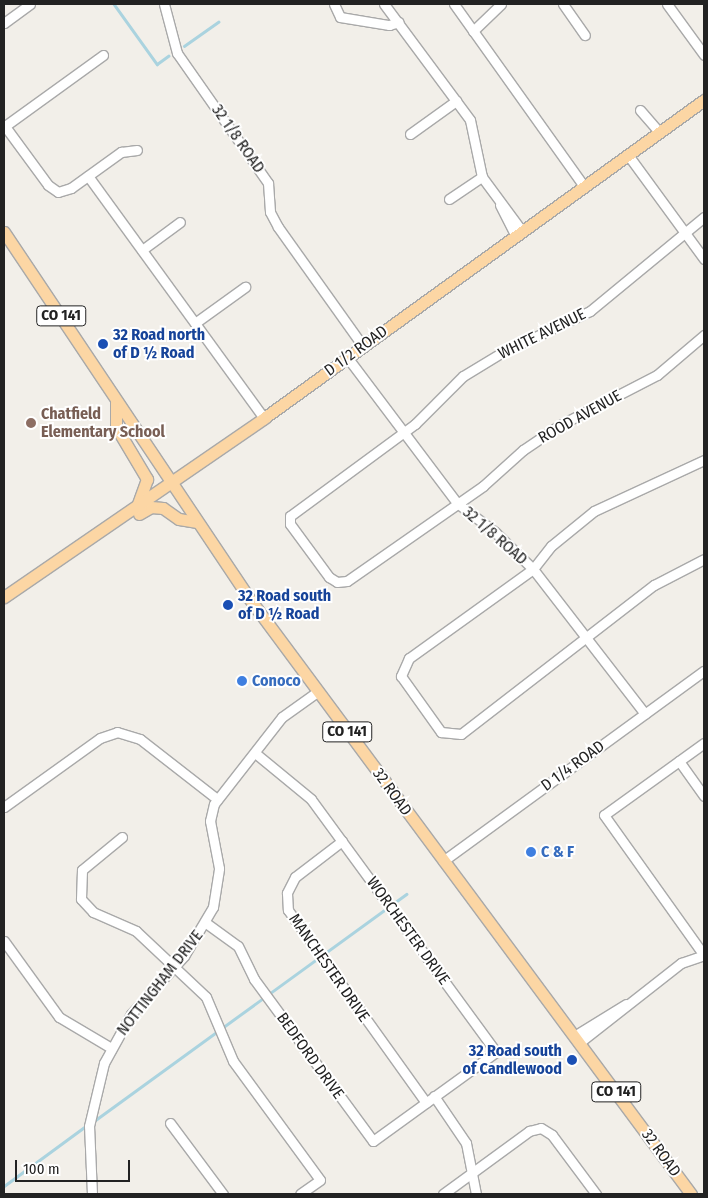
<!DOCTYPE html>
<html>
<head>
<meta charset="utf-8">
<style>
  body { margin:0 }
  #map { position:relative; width:708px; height:1198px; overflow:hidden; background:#f2efe9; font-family:"Fira Sans Condensed",sans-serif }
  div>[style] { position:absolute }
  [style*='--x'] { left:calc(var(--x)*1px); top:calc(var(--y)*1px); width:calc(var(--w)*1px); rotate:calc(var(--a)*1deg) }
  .stream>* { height:2.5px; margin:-1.25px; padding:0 1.25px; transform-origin:1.25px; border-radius:1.25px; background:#aad3df }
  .roads { filter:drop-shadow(1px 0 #a9a9a9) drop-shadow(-1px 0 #a9a9a9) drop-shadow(0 1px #a9a9a9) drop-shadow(0 -1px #a9a9a9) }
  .minor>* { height:9px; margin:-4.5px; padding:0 4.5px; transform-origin:4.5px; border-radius:4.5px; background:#fff }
  .major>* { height:11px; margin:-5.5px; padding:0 5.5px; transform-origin:5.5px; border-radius:5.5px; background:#fcd6a4 }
  .dots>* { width:14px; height:14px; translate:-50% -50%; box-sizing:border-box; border:2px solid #fff; border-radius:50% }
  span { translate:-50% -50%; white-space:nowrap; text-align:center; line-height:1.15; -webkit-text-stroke:4px #fff; paint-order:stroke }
  .shield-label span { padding:1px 4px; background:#fff; border:1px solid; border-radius:4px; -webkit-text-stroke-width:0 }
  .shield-label { font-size:15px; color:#222; font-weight:700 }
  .street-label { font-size:16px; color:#222 }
  .transit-label { font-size:16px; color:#164399; font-weight:700 }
  .left { translate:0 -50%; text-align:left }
  .right { translate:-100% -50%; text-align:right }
  .education-label { font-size:16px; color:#785e54; font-weight:700 }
  .shop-label { font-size:16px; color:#366cbe; font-weight:700 }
  .frame { position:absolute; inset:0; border:5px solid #222; pointer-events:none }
  .scale { position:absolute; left:15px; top:1160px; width:115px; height:22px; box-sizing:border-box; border:2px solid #222; border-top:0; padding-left:6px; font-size:15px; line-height:18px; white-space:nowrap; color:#222; -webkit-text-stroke:4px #fff; paint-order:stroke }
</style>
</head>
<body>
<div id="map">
  <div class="stream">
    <div style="--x:114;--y:4;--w:74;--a:54.4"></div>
    <div style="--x:157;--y:64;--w:14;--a:-36"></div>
    <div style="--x:184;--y:46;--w:42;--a:-35.2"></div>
    <div style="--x:94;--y:1121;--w:386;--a:-36"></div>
    <div style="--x:4;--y:1186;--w:103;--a:-36.3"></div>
  </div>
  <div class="roads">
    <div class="minor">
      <div style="--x:164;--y:4;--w:51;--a:75.1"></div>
      <div style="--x:177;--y:53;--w:159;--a:55"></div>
      <div style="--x:268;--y:183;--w:29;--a:86"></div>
      <div style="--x:270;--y:212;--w:17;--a:62"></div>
      <div style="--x:278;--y:227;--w:146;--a:54.5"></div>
      <div style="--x:334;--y:4;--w:14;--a:65"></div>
      <div style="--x:340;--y:17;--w:50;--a:9.3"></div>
      <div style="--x:389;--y:25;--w:10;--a:-17"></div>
      <div style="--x:384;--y:4;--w:144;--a:53.4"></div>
      <div style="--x:470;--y:120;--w:58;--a:78.1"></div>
      <div style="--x:482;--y:177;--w:67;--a:53.5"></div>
      <div style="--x:454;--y:4;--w:224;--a:54.5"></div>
      <div style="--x:563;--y:4;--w:38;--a:55"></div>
      <div style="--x:667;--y:4;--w:63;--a:54"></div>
      <div style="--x:4;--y:23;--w:32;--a:-36"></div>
      <div style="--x:473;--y:31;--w:39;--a:-44"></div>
      <div style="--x:640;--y:110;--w:30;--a:49"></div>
      <div style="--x:4;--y:125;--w:74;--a:53.7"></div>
      <div style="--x:48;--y:185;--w:12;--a:35"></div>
      <div style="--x:58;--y:192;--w:14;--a:-17"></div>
      <div style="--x:71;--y:188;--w:62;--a:-35.8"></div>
      <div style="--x:121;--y:152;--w:16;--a:-7"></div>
      <div style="--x:5;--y:126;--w:121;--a:-35.9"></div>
      <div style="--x:410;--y:134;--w:57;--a:-35.7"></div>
      <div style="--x:628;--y:155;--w:129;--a:53.8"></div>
      <div style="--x:88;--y:176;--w:299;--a:54"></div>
      <div style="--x:449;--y:199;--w:40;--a:-34"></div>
      <div style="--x:500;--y:205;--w:35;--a:63"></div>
      <div style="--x:704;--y:217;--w:148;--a:140.5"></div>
      <div style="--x:590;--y:311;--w:98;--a:154.7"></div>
      <div style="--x:501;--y:353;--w:44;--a:148.8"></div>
      <div style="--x:463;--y:376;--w:68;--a:135"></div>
      <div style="--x:415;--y:424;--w:155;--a:143.6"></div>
      <div style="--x:290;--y:516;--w:8;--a:90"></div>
      <div style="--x:290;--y:524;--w:66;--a:53.7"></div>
      <div style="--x:329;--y:577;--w:9;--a:32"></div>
      <div style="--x:337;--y:582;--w:10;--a:-6"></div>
      <div style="--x:347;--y:581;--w:166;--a:-34.9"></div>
      <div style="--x:483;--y:486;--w:54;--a:-42"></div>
      <div style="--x:523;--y:450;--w:45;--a:-34"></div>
      <div style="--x:560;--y:425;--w:109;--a:-27.3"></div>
      <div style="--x:657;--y:375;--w:62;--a:-40.4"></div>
      <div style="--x:142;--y:250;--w:47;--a:-36.4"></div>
      <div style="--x:195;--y:323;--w:62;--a:-35.8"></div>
      <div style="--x:347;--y:357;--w:183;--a:53"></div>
      <div style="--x:457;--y:503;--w:48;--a:37.3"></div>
      <div style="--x:495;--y:532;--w:53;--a:44.2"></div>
      <div style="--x:533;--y:569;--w:183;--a:52.3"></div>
      <div style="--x:704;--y:460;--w:121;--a:155.1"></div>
      <div style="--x:594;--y:511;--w:55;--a:140.9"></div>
      <div style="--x:551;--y:546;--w:29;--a:128"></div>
      <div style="--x:533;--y:569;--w:153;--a:144.3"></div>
      <div style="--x:409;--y:658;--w:20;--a:114"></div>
      <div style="--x:401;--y:676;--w:69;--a:54.5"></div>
      <div style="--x:441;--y:732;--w:20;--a:6"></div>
      <div style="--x:461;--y:734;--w:244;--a:-37.7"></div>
      <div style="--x:654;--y:585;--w:56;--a:-27.5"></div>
      <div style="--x:704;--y:743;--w:123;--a:144.2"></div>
      <div style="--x:604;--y:815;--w:172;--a:54.5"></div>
      <div style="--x:679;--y:761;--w:43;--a:54.5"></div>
      <div style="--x:4;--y:807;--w:118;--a:-35.7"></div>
      <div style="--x:100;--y:738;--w:18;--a:-19"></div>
      <div style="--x:117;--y:732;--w:24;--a:17"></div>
      <div style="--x:140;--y:739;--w:98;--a:37.9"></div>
      <div style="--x:122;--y:837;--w:52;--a:140.5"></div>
      <div style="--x:82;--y:870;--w:29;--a:92"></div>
      <div style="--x:81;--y:899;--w:18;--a:47"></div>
      <div style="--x:93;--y:912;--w:47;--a:23.8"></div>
      <div style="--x:136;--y:931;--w:96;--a:43.3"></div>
      <div style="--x:206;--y:997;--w:69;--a:67.1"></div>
      <div style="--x:233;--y:1061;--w:147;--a:53.8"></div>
      <div style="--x:320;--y:1180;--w:24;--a:145"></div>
      <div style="--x:342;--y:841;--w:59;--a:142.5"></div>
      <div style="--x:295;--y:877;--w:18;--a:117"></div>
      <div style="--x:287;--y:893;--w:17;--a:87"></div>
      <div style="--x:288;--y:910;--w:237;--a:54.4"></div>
      <div style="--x:443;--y:861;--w:323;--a:-36.1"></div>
      <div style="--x:206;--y:923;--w:39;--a:36"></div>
      <div style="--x:238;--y:946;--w:37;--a:64"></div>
      <div style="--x:254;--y:979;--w:201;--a:53.7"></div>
      <div style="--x:373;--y:1141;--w:152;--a:-35.9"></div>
      <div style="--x:496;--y:1052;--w:313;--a:-126.2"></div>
      <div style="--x:311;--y:799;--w:72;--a:-140.6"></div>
      <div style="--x:4;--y:941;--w:94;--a:54.1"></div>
      <div style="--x:59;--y:1017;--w:61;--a:30.8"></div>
      <div style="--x:574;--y:1036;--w:61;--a:-31.6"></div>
      <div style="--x:579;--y:1043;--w:130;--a:-38.1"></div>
      <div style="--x:681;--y:963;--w:24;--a:-19"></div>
      <div style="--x:434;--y:1096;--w:57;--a:55.8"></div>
      <div style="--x:466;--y:1143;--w:52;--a:78.9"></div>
      <div style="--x:170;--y:1123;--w:89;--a:53.3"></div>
      <div style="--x:92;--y:1194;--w:68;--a:-92.5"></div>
      <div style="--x:89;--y:1126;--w:65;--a:-76.6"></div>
      <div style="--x:104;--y:1063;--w:56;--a:-61.1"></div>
      <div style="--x:131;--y:1014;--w:79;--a:-47.6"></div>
      <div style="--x:184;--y:956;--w:57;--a:-59.4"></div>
      <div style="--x:213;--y:907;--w:39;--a:-81"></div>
      <div style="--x:219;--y:868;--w:48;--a:-100.8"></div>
      <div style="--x:210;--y:821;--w:17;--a:-77"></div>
      <div style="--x:214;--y:804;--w:110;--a:-52"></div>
      <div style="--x:282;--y:717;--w:43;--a:-35.5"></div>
      <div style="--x:443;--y:1194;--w:107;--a:-36.2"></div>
      <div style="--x:529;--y:1131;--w:12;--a:-14"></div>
      <div style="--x:541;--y:1128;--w:13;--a:32"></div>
      <div style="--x:552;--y:1135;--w:74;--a:53.3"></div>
    </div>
    <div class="major">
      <div style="--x:4;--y:232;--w:435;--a:56.2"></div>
      <div style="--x:246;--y:594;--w:747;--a:53.44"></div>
      <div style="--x:116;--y:402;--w:25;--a:90"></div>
      <div style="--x:116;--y:427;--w:61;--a:59.2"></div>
      <div style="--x:147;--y:479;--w:29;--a:110"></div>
      <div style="--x:139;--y:514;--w:14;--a:-30"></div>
      <div style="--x:151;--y:507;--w:12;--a:5"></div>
      <div style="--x:163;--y:508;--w:19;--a:35"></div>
      <div style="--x:179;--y:519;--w:17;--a:10"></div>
      <div style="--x:4;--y:597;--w:316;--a:-34.5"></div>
      <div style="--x:264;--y:418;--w:543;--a:-35.86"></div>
    </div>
  </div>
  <div class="dots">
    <div style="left:103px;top:344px;background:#1a4fb4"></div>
    <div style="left:31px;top:423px;background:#8d6e63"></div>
    <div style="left:228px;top:605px;background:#1a4fb4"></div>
    <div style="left:242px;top:681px;background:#3f7fe0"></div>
    <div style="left:531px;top:852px;background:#3f7fe0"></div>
    <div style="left:572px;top:1060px;background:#1a4fb4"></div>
  </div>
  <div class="shield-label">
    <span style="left:61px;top:316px">CO 141</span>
    <span style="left:347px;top:732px">CO 141</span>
    <span style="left:616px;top:1092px">CO 141</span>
  </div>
  <div class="street-label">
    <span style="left:238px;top:139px;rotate:55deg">32 1/8 ROAD</span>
    <span style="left:542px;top:334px;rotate:-26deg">WHITE AVENUE</span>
    <span style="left:356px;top:351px;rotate:-36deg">D 1/2 ROAD</span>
    <span style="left:580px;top:417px;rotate:-29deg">ROOD AVENUE</span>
    <span style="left:495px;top:536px;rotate:41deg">32 1/8 ROAD</span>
    <span style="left:573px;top:766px;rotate:-36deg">D 1/4 ROAD</span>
    <span style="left:392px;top:792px;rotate:54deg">32 ROAD</span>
    <span style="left:408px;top:931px;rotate:54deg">WORCHESTER DRIVE</span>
    <span style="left:329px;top:968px;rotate:55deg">MANCHESTER DRIVE</span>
    <span style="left:160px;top:983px;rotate:-52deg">NOTTINGHAM DRIVE</span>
    <span style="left:310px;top:1056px;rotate:54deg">BEDFORD DRIVE</span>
    <span style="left:661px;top:1153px;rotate:54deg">32 ROAD</span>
  </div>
  <div class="transit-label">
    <span class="left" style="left:113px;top:344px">32 Road north<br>of D ½ Road</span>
    <span class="left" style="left:238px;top:605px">32 Road south<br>of D ½ Road</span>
    <span class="right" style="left:562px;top:1060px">32 Road south<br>of Candlewood</span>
  </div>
  <div class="education-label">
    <span class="left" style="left:41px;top:423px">Chatfield<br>Elementary School</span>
  </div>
  <div class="shop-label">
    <span class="left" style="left:252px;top:681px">Conoco</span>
    <span class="left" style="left:541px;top:852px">C &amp; F</span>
  </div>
  <div class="frame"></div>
  <div class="scale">100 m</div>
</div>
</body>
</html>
